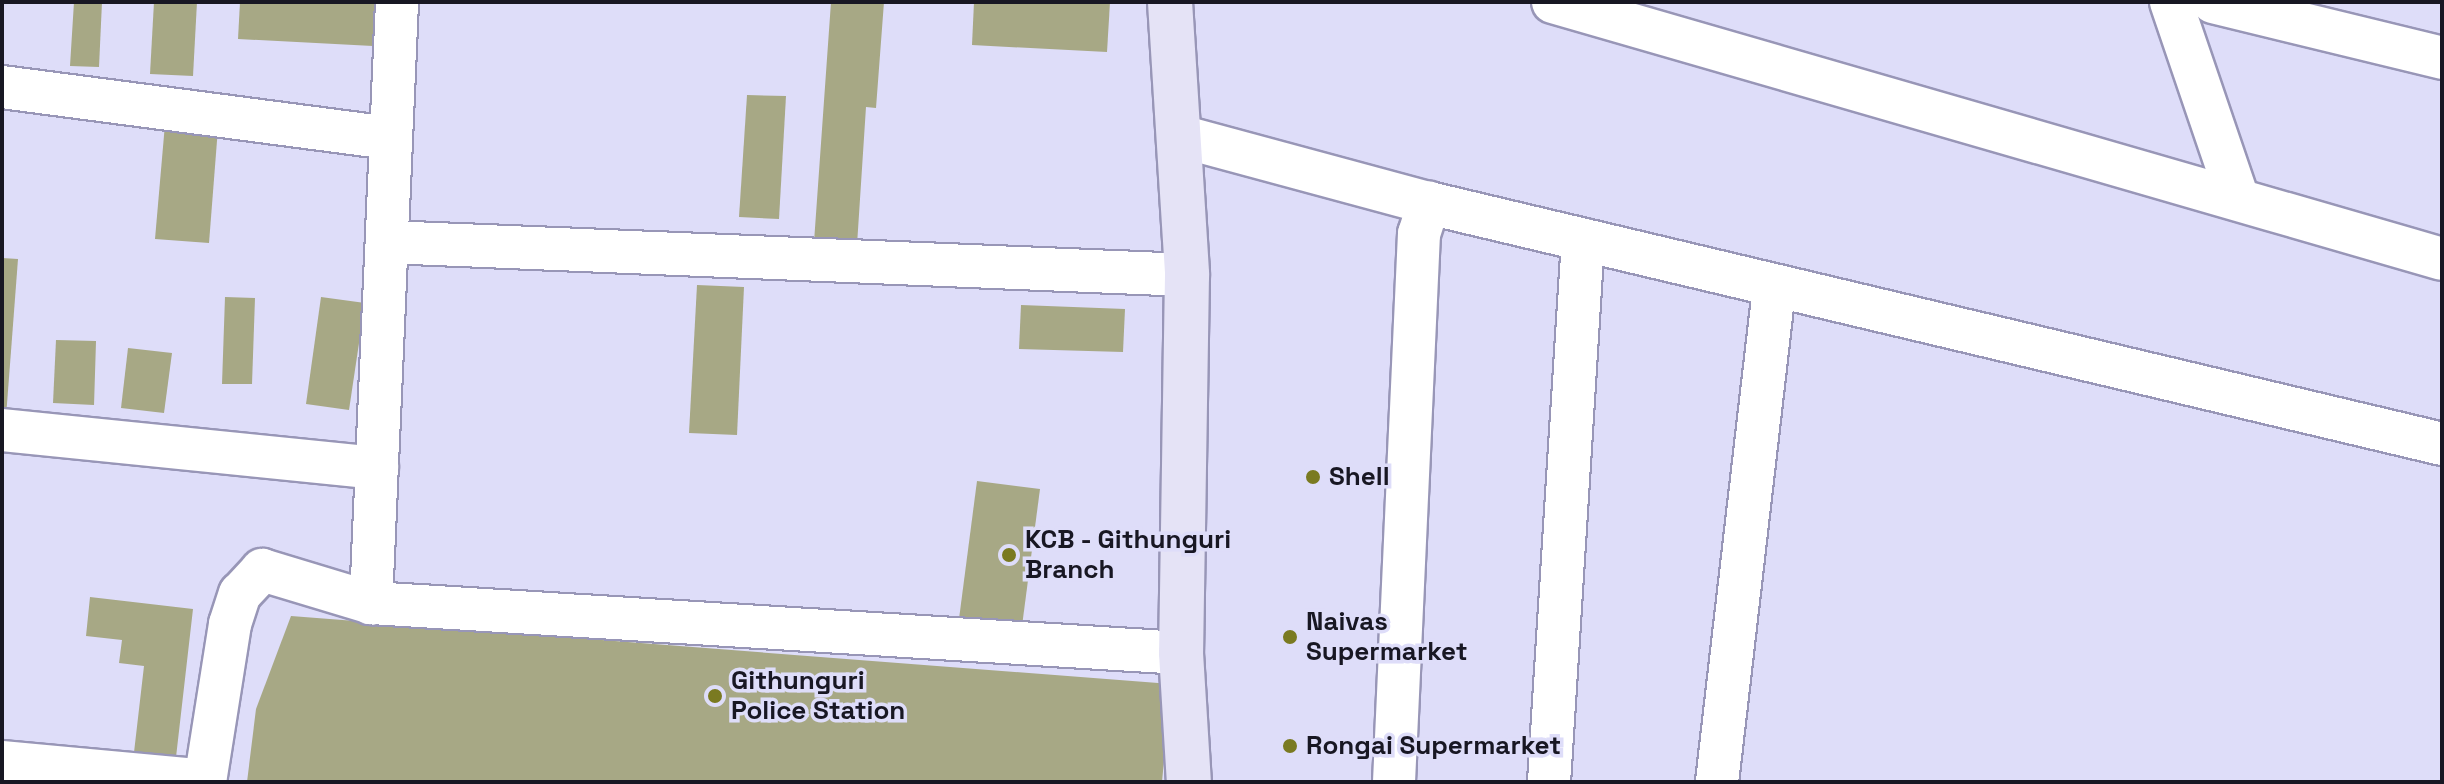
<!DOCTYPE html>
<html>
<head>
<meta charset="utf-8">
<style>
  body { margin:0 }
  #map { position:relative; width:2444px; height:784px; overflow:hidden; background:#deddf9; font-family:"Space Grotesk",sans-serif }
  div>[style] { position:absolute }
  [style*='--x'] { left:calc(var(--x)*1px); top:calc(var(--y)*1px); width:calc(var(--w)*1px); rotate:calc(var(--a)*1deg) }
  .building>* { inset:0; background:#a7a885 }
  .roads { filter:drop-shadow(2px 0 #9896b7) drop-shadow(-2px 0 #9896b7) drop-shadow(0 2px #9896b7) drop-shadow(0 -2px #9896b7) }
  .minor>* { height:42px; margin:-21px; padding:0 21px; transform-origin:21px; border-radius:21px; background:#fff }
  .secondary>* { height:44px; margin:-22px; padding:0 22px; transform-origin:22px; border-radius:22px; background:#e5e3f6 }
  .dots>* { width:22px; height:22px; translate:-50% -50%; box-sizing:border-box; border:4px solid #deddf9; border-radius:50% }
  span { translate:-50% -50%; white-space:nowrap; text-align:center; line-height:1.15; -webkit-text-stroke:7px #deddf9; paint-order:stroke }
  .poi-label { font-size:26px; color:#181723; font-weight:700 }
  .left { translate:0 -50%; text-align:left }
  .frame { position:absolute; inset:0; border:4px solid #181723; pointer-events:none }
</style>
</head>
<body>
<div id="map">
  <div class="building">
    <div style="clip-path:polygon(74px 2px,102px 2px,99px 67px,70px 66px)"></div>
    <div style="clip-path:polygon(154px 2px,197px 2px,193px 76px,150px 74px)"></div>
    <div style="clip-path:polygon(240px 2px,376px 2px,373px 46px,238px 39px)"></div>
    <div style="clip-path:polygon(831px 2px,884px 2px,876px 108px,866px 107px,857px 245px,814px 242px)"></div>
    <div style="clip-path:polygon(974px 2px,1110px 2px,1107px 52px,972px 45px)"></div>
    <div style="clip-path:polygon(747px 95px,786px 96px,779px 219px,739px 217px)"></div>
    <div style="clip-path:polygon(165px 124px,218px 128px,209px 243px,155px 239px)"></div>
    <div style="clip-path:polygon(2px 258px,18px 259px,6px 417px,2px 416px)"></div>
    <div style="clip-path:polygon(697px 285px,744px 287px,737px 435px,689px 433px)"></div>
    <div style="clip-path:polygon(225px 297px,255px 298px,252px 384px,222px 384px)"></div>
    <div style="clip-path:polygon(321px 297px,365px 303px,349px 410px,306px 404px)"></div>
    <div style="clip-path:polygon(1021px 305px,1125px 309px,1123px 352px,1019px 349px)"></div>
    <div style="clip-path:polygon(56px 340px,96px 341px,94px 405px,53px 403px)"></div>
    <div style="clip-path:polygon(128px 348px,172px 353px,164px 413px,121px 408px)"></div>
    <div style="clip-path:polygon(977px 481px,1040px 489px,1022px 626px,959px 619px)"></div>
    <div style="clip-path:polygon(90px 597px,193px 609px,175px 766px,133px 761px,144px 666px,119px 663px,122px 640px,86px 636px)"></div>
    <div style="clip-path:polygon(291px 616px,1171px 684px,1162px 782px,247px 782px,256px 709px)"></div>
  </div>
  <div class="roads">
    <div class="minor">
      <div style="--x:397;--y:2;--w:602;--a:92.48"></div>
      <div style="--x:371;--y:603;--w:812;--a:3.53"></div>
      <div style="--x:1553;--y:2;--w:925;--a:16.12"></div>
      <div style="--x:2171;--y:2;--w:208;--a:71.2"></div>
      <div style="--x:2213;--y:2;--w:236;--a:13.7"></div>
      <div style="--x:2;--y:87;--w:392;--a:7.5"></div>
      <div style="--x:1180;--y:136;--w:258;--a:15.1"></div>
      <div style="--x:1429;--y:203;--w:1041;--a:13.38"></div>
      <div style="--x:387;--y:242;--w:801;--a:2.36"></div>
      <div style="--x:2;--y:430;--w:377;--a:5.8"></div>
      <div style="--x:2;--y:762;--w:204;--a:5.3"></div>
      <div style="--x:205;--y:782;--w:160;--a:-81"></div>
      <div style="--x:230;--y:624;--w:32;--a:-72"></div>
      <div style="--x:240;--y:594;--w:33;--a:-47"></div>
      <div style="--x:262;--y:570;--w:114;--a:16.8"></div>
      <div style="--x:1394;--y:782;--w:549;--a:-87.39"></div>
      <div style="--x:1419;--y:234;--w:33;--a:-72"></div>
      <div style="--x:1549;--y:782;--w:543;--a:-86.41"></div>
      <div style="--x:1717;--y:782;--w:498;--a:-83.4"></div>
    </div>
    <div class="secondary">
      <div style="--x:1170;--y:2;--w:274;--a:86.4"></div>
      <div style="--x:1187;--y:275;--w:378;--a:90.9"></div>
      <div style="--x:1181;--y:653;--w:129;--a:86.5"></div>
    </div>
  </div>
  <div class="dots">
    <div style="left:1313px;top:477px;background:#7a7a21"></div>
    <div style="left:1009px;top:555px;background:#7a7a21"></div>
    <div style="left:1290px;top:637px;background:#7a7a21"></div>
    <div style="left:715px;top:696px;background:#7a7a21"></div>
    <div style="left:1290px;top:746px;background:#7a7a21"></div>
  </div>
  <div class="poi-label">
    <span class="left" style="left:1329px;top:477px">Shell</span>
    <span class="left" style="left:1025px;top:555px">KCB - Githunguri<br>Branch</span>
    <span class="left" style="left:1306px;top:637px">Naivas<br>Supermarket</span>
    <span class="left" style="left:731px;top:696px">Githunguri<br>Police Station</span>
    <span class="left" style="left:1306px;top:746px">Rongai Supermarket</span>
  </div>
  <div class="frame"></div>
</div>
</body>
</html>
